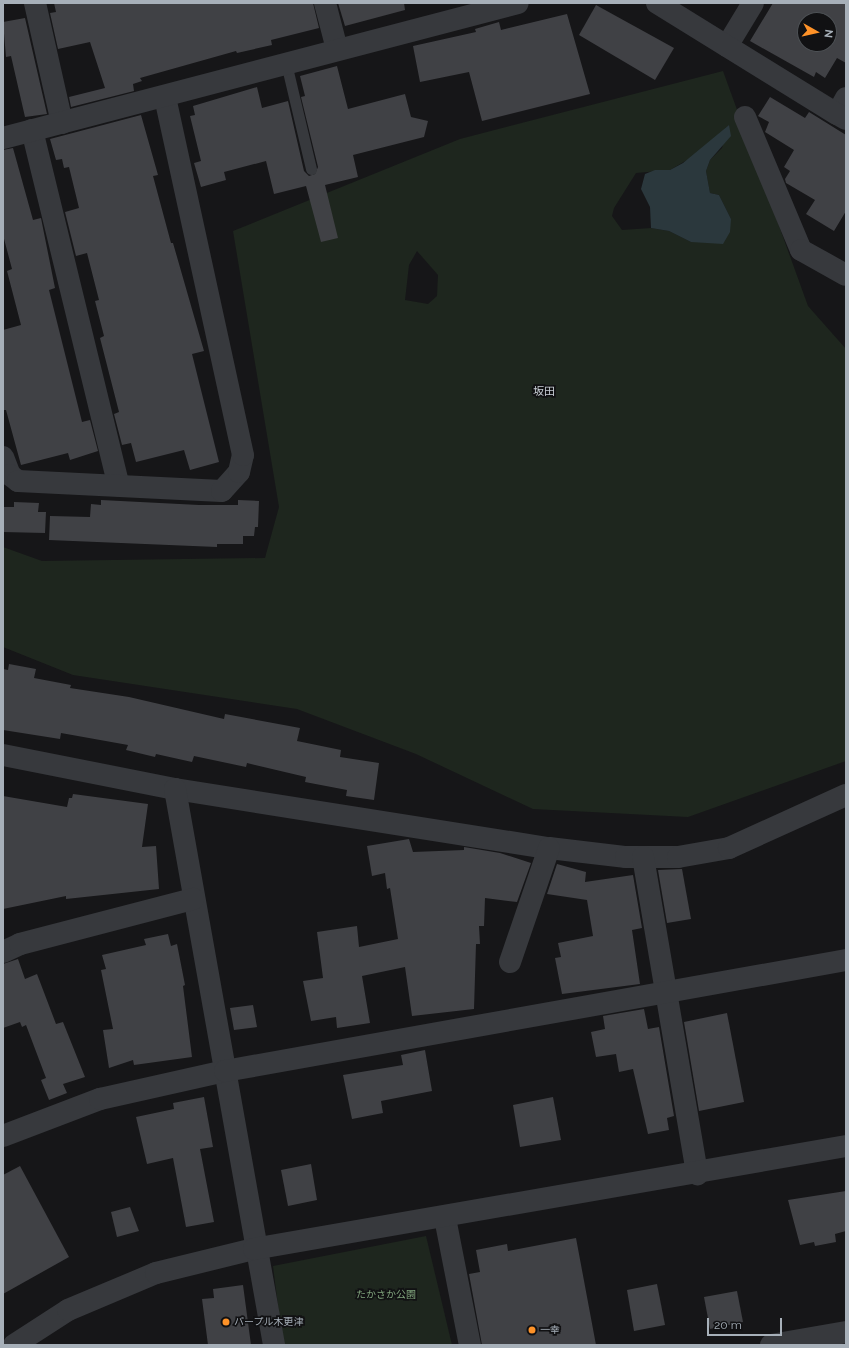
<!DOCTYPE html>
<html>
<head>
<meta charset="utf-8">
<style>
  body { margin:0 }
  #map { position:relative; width:849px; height:1348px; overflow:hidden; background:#161618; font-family:Raleway,"Noto Sans JP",sans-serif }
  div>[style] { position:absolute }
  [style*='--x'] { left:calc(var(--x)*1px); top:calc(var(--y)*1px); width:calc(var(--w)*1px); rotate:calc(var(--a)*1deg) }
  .green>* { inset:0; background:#1e261e }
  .water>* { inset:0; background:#2b383d }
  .building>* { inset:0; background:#404145 }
  .service>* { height:11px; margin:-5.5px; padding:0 5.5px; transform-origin:5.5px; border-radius:5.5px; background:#37393d }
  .minor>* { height:22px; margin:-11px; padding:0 11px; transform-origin:11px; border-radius:11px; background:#37393d }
  .tertiary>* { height:22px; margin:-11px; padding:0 11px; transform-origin:11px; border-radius:11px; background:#37393d }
  .dots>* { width:11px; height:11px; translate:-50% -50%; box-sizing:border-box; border:2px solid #111113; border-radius:50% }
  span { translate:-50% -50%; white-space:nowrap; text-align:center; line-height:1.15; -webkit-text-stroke:3.5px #111113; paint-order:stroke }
  .park-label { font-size:10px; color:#81a57d }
  .poi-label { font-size:10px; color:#a7b0b9 }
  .left { translate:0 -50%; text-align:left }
  .neighbourhood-label { font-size:11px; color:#c8ced5 }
  .frame { position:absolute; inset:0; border:4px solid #a7b0b9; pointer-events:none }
  .north { position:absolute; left:797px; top:12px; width:40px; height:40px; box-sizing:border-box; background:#111113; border:1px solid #4d5155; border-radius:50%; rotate:98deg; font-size:11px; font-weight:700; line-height:16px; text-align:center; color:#a7b0b9 }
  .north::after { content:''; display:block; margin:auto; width:14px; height:18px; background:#fe9228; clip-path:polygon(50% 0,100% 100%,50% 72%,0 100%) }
  .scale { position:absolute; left:707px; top:1318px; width:75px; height:18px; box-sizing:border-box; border:2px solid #a7b0b9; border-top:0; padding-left:5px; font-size:12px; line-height:14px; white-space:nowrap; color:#a7b0b9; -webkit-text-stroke:3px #111113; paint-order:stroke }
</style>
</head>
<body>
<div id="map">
  <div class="green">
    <div style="clip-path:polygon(evenodd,723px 71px,808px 306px,846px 349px,846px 761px,688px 817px,533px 809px,416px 754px,297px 709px,73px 675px,3px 647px,3px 547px,42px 561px,265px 558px,279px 507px,233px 231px,460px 139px,723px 71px,729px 125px,722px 148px,710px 160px,706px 171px,710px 193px,719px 195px,731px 219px,691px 242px,669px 231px,651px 228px,622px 230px,612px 216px,614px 208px,636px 173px,670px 170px,697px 154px,729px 125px,723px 71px,417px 251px,438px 275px,437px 296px,428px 304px,405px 300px,409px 265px,417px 251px)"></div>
    <div style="clip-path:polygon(426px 1236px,452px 1345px,283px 1345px,273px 1266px)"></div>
  </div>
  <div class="water">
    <div style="clip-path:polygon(729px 125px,731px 136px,710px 160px,706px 171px,710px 193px,719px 195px,731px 219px,730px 232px,723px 244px,691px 242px,669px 231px,651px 228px,650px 207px,641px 189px,645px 174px,655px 170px,670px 170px,683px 163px)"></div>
  </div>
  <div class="building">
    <div style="clip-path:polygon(54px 3px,313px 3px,319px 28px,271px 40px,272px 45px,237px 53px,236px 51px,140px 78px,142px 81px,133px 84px,134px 91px,71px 107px,69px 97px,105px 88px,90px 42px,58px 49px,50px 13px,56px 12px)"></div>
    <div style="clip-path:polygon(338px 3px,404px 3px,405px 10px,345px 26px)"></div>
    <div style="clip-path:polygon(evenodd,773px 3px,846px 3px,846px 63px,837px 58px,825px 78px,816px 72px,814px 77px,750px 41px,773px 3px,805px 20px,829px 20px,829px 44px,805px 44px,805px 20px)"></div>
    <div style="clip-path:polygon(596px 5px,674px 48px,655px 80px,579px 35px)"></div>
    <div style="clip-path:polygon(567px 14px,590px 94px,482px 121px,469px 72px,420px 82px,413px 46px,476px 32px,475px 29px,499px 22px,501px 30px)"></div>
    <div style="clip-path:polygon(25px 18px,47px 114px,25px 117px,11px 56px,6px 57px,3px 22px)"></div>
    <div style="clip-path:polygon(337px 66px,348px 109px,405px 94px,411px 117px,428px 121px,424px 137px,353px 155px,358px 177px,325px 185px,338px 238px,321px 242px,306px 186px,274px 194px,266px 161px,224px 172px,226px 180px,201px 187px,194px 163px,201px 161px,190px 116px,195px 115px,193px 106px,257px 87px,262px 108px,288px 101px,304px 171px,309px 176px,315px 174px,318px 167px,301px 97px,305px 96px,300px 76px)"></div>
    <div style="clip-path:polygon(770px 97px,805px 118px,809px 112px,846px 135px,846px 211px,834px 231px,806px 214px,815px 200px,786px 183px,785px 179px,790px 171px,784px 167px,794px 150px,765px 132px,769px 122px,758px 116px)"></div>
    <div style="clip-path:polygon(141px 115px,158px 175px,153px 176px,171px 243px,173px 243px,204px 351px,192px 354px,219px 462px,190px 470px,184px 450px,136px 462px,131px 443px,122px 445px,114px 414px,119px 412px,100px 338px,104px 336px,95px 301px,99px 300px,87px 253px,76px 256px,65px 212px,79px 208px,69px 167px,64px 168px,62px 159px,56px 160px,50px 139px)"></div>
    <div style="clip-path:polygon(13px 148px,33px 220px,41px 218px,55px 288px,49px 290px,82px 422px,90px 420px,98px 451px,70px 460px,68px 453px,21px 465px,6px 410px,3px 410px,3px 330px,21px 325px,7px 271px,12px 269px,3px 235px,3px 150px)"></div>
    <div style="clip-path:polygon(101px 500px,199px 505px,238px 505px,238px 500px,259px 501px,258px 527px,255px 527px,254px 536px,243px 536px,243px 544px,217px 544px,217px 547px,49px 540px,50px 516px,90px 517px,91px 504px,101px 505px)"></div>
    <div style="clip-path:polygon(14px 502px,39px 503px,38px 512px,46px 512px,45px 533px,3px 532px,3px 507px,14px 507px)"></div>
    <div style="clip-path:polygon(9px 664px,36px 669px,34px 678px,71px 685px,70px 688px,129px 697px,224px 719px,225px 714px,300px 728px,297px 741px,341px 750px,340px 757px,379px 763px,374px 800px,346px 796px,347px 790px,305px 782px,306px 777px,247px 763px,246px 767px,194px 756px,192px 762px,156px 754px,155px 757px,126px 750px,128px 745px,61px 733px,60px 739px,3px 730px,3px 669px,8px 670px)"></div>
    <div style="clip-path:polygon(73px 794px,148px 804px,142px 847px,156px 846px,159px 889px,66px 899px,66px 896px,3px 909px,3px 796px,67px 807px,69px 798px,72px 798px)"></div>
    <div style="clip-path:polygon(409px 839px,413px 852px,464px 850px,464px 847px,500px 853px,531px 863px,517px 902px,485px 898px,484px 926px,479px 926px,480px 944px,476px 944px,474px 1009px,412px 1016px,405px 967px,362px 976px,370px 1023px,337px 1028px,336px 1017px,311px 1021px,303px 981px,323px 978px,317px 932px,357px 926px,359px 947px,398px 939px,390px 888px,387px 889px,385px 873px,372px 876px,367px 846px)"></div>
    <div style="clip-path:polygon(557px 864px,586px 872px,585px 882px,633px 875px,642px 928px,632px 930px,640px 984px,562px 994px,555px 958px,561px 957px,558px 943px,593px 936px,587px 900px,547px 894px)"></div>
    <div style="clip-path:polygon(682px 869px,691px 919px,667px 923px,658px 870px)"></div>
    <div style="clip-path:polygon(168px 934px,171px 946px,177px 944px,185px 985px,183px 986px,192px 1057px,134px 1065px,133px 1060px,109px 1068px,103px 1030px,113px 1029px,101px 970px,106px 969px,102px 955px,146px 945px,144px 939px)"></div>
    <div style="clip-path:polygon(18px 959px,25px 979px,37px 974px,56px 1024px,63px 1022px,85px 1077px,63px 1084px,67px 1093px,49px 1100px,41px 1080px,46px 1078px,26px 1025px,22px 1027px,20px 1022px,3px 1028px,3px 964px)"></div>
    <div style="clip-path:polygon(253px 1005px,257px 1027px,234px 1030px,230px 1008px)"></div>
    <div style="clip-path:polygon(644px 1009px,648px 1029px,659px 1027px,674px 1116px,667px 1118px,669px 1130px,648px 1134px,633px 1069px,619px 1072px,616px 1054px,596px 1057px,591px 1032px,605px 1029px,603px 1016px)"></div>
    <div style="clip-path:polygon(727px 1013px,744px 1102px,699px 1111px,684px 1022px)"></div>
    <div style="clip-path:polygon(425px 1050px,432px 1091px,381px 1101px,383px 1113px,352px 1119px,343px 1075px,403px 1065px,401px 1055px)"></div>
    <div style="clip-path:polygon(204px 1097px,213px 1147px,200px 1149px,214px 1222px,186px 1227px,173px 1158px,147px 1164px,136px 1117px,174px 1109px,173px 1103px)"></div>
    <div style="clip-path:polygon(553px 1097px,561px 1140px,520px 1147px,513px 1105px)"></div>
    <div style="clip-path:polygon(311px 1164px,317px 1200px,288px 1206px,281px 1170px)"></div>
    <div style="clip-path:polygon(20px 1166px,69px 1257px,3px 1294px,3px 1175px)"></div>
    <div style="clip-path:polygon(846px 1191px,846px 1231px,835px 1234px,836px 1242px,815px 1246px,814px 1242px,800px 1245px,788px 1200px)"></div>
    <div style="clip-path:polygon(130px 1207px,139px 1231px,117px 1237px,111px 1212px)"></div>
    <div style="clip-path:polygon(576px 1238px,596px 1345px,482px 1345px,469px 1274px,480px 1272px,476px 1250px,507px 1244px,508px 1251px)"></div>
    <div style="clip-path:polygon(657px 1284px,665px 1325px,634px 1331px,627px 1290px)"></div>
    <div style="clip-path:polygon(243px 1285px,251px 1345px,208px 1345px,202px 1299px,214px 1298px,213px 1289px)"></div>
    <div style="clip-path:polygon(737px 1291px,743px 1322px,710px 1329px,704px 1297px)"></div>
  </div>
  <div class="service">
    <div style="--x:286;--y:63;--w:109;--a:76.7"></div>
  </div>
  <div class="minor">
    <div style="--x:35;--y:3;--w:123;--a:77.3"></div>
    <div style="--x:325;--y:3;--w:48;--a:75.4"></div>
    <div style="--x:727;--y:46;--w:50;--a:-58.8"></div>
    <div style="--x:846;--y:98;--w:18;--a:119"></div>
    <div style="--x:837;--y:114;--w:10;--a:29"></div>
    <div style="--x:745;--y:117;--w:144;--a:67.2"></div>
    <div style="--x:801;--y:250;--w:51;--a:29.1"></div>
    <div style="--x:32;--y:130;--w:366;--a:76.3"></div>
    <div style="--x:3;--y:457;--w:19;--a:69"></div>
    <div style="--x:10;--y:475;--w:10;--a:37"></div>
    <div style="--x:18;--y:481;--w:204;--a:2.8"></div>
    <div style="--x:222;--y:491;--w:25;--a:-48"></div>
    <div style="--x:239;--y:472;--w:17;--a:-77"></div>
    <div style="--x:243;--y:455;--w:367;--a:-102.3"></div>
    <div style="--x:3;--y:755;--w:175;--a:11.2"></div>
    <div style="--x:175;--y:789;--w:379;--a:9"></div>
    <div style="--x:549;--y:848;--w:78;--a:6.7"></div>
    <div style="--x:626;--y:857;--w:52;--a:0"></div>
    <div style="--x:678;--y:857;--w:52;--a:-10"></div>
    <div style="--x:729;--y:848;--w:128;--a:-24.4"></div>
    <div style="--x:175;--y:789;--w:565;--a:79.9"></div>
    <div style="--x:643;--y:857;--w:322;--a:80.3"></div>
    <div style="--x:3;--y:952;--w:19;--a:-25"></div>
    <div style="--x:20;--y:944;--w:179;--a:-14.6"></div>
    <div style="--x:510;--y:962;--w:120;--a:-71.1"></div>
    <div style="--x:3;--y:1136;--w:104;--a:-20.9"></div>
    <div style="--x:100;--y:1099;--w:128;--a:-12.6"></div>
    <div style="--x:225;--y:1071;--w:631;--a:-10.13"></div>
    <div style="--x:445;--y:1218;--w:129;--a:78.9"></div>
    <div style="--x:771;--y:1345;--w:76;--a:-9.8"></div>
  </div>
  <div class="tertiary">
    <div style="--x:657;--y:3;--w:211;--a:31.7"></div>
    <div style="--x:3;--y:138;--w:532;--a:-14.69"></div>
    <div style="--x:14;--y:1345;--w:64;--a:-32.9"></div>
    <div style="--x:68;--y:1310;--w:95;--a:-22.8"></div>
    <div style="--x:156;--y:1273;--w:101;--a:-13.8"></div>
    <div style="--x:254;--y:1249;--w:601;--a:-9.87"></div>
  </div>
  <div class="dots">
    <div style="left:226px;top:1322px;background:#fe9228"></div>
    <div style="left:532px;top:1330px;background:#fe9228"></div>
  </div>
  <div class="park-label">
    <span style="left:386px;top:1295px">たかさか公園</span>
  </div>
  <div class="poi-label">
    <span class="left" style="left:234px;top:1322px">パープル木更津</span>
    <span class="left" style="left:540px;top:1330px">一幸</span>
  </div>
  <div class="neighbourhood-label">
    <span style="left:544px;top:392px">坂田</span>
  </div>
  <div class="frame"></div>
  <div class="north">N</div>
  <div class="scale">20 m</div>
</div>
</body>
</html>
